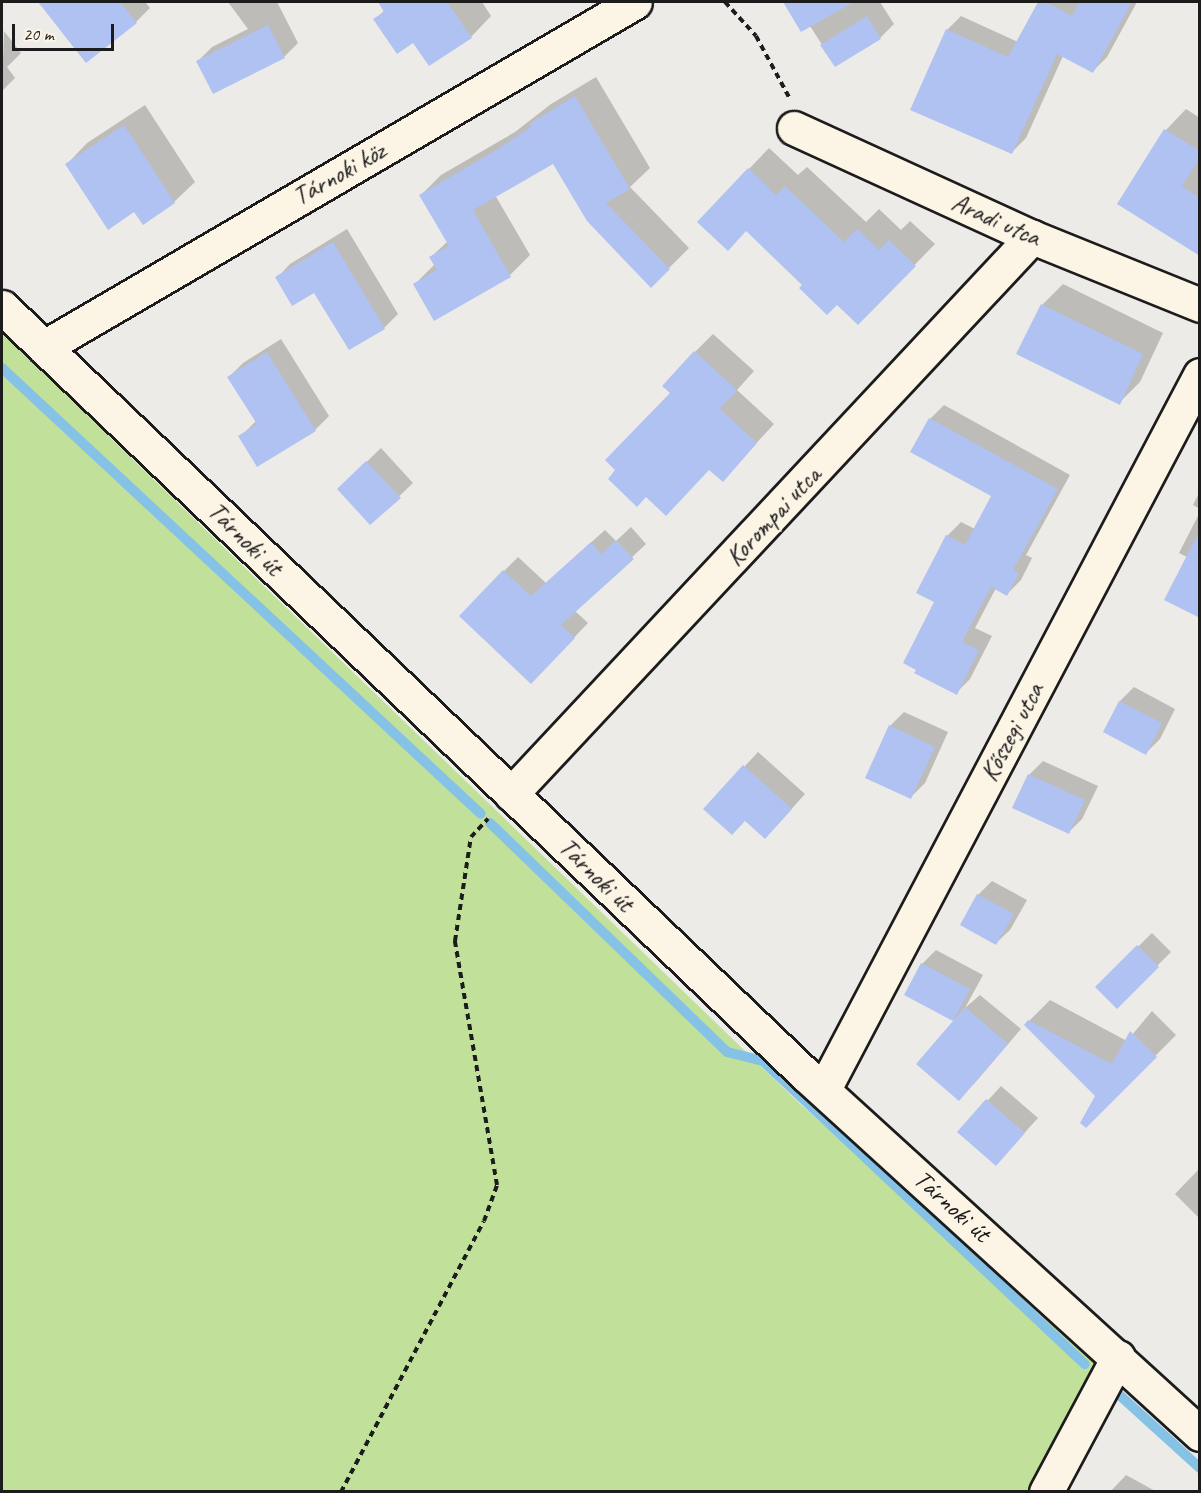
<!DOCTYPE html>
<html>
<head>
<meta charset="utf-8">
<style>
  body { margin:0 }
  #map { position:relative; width:1201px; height:1493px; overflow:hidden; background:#edebe7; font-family:Caveat,sans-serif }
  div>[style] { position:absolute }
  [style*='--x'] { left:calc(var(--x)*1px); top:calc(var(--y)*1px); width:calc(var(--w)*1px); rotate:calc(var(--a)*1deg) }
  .green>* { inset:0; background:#c1e19a }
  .shadow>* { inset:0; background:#0003 }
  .stream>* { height:10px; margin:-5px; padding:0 5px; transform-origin:5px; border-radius:5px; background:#86c2e5 }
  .building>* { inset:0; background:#afc2f1 }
  .path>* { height:4px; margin-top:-2px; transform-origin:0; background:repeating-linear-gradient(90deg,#1c1c1c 0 6px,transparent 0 10.5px) }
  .roads { filter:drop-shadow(2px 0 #1c1c1c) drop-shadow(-2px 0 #1c1c1c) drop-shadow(0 2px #1c1c1c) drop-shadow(0 -2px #1c1c1c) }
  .minor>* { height:33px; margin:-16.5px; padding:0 16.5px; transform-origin:16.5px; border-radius:16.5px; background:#fcf5e5 }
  span { translate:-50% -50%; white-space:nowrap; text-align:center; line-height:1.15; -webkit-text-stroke:4.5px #fcf5e5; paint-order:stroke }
  .street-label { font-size:26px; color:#1c1c1c }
  .frame { position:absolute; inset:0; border:3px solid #1c1c1c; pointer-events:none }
  .scale { position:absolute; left:12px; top:24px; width:102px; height:27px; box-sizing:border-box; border:3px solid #1c1c1c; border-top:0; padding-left:8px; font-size:18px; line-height:21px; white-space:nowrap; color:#1c1c1c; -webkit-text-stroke:4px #fcf5e5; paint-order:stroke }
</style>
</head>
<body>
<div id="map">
  <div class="green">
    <div style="clip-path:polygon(2px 333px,800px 1104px,1098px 1366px,1030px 1491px,2px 1491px)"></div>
  </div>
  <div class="shadow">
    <div style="clip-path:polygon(58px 2px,145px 2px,150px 8px,136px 22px,48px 11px)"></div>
    <div style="clip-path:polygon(228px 2px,277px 2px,298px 43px,284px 57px,198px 61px,212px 47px,248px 29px)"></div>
    <div style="clip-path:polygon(379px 2px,482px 2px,491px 16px,471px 37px,414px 41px,375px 19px,385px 10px)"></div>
    <div style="clip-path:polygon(785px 2px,880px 2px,894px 24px,880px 38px,835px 65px,810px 26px,802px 30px)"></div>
    <div style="clip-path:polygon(1040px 2px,1137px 2px,1107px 57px,1093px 71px,1063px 56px,1026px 138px,1012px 152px,947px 30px,961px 16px,1018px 42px)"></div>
    <div style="clip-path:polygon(4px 31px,21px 53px,7px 67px,15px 78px,2px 91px)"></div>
    <div style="clip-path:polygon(596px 77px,650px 168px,630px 187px,689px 248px,651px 286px,553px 162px,495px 195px,530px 255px,510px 275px,415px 284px,435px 264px,431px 257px,448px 241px,421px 195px,441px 175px,515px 132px,551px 104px)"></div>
    <div style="clip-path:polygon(145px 105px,195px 182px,174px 202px,135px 210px,67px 164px,87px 143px)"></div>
    <div style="clip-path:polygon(1186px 109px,1200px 118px,1200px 251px,1119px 203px,1166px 130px)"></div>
    <div style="clip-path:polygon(769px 148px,798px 175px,807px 167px,866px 222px,879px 209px,901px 230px,910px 221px,935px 244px,858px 323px,837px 302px,805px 285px,749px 169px)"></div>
    <div style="clip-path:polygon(347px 229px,398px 314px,384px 328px,350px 348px,315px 291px,277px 278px,290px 264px)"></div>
    <div style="clip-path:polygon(1063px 284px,1163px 333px,1140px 382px,1119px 403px,1042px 305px)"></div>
    <div style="clip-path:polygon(713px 334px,754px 371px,737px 390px,774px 424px,722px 480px,672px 393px,695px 352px)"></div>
    <div style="clip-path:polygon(281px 339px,329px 416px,315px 430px,240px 437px,256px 421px,229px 377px,243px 363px)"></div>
    <div style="clip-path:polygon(944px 405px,1070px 475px,1026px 555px,1032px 558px,1021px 580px,1007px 594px,996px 588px,975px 628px,992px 636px,970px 679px,956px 693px,936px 601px,947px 536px,961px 522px,975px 529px,993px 495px,930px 419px)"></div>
    <div style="clip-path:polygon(381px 448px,413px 483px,371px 523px,353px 475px)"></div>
    <div style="clip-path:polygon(1200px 491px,1200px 509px,1193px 505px)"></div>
    <div style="clip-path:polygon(1200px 512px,1200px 617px,1187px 557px,1179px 553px)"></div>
    <div style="clip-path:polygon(631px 527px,646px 544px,575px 611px,588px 623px,545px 668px,504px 571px,518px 557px,546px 583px,605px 530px,616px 541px)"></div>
    <div style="clip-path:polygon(1134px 687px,1175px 709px,1160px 739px,1146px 753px,1105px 732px,1120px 701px)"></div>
    <div style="clip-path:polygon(904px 712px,948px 732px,925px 783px,911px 797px,890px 726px)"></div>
    <div style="clip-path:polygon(758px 752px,805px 794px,779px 823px,705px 809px)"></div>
    <div style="clip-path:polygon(1043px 761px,1098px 786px,1082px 819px,1068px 833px,1014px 807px,1029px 775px)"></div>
    <div style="clip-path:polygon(992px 881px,1027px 900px,1010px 930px,996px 943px,962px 924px,978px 895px)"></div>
    <div style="clip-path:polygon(1152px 933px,1171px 952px,1117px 1006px,1097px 987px)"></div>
    <div style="clip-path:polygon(936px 950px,983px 975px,965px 1008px,980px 995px,1021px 1029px,973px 1085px,955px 1021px,906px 994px,922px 964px)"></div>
    <div style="clip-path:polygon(1050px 1000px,1127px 1041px,1152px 1011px,1176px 1035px,1086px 1126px,1097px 1096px,1029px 1021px)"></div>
    <div style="clip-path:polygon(1001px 1086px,1038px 1118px,996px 1164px,959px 1132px)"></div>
    <div style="clip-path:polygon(1200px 1168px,1200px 1218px,1199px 1218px,1175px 1194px)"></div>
    <div style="clip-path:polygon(1126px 1475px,1157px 1492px,1110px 1492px)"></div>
  </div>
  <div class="stream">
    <div style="--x:2;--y:368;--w:654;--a:42.96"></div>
    <div style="--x:490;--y:823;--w:330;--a:44"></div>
    <div style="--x:727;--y:1052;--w:37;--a:14"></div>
    <div style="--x:763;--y:1061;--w:442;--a:43.3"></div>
    <div style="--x:1115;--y:1391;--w:115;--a:42.2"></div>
  </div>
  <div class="building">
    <div style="clip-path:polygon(38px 2px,120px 2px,137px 23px,86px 63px)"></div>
    <div style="clip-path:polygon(378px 2px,447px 2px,472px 38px,429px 66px,413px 43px,397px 54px,373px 19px,384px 12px)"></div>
    <div style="clip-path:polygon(783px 2px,854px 2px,801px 32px)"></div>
    <div style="clip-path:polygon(1038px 2px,1046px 2px,1072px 16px,1079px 2px,1132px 2px,1093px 73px,1057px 54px,1012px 154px,910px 110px,946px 29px,1008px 57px)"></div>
    <div style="clip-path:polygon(867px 16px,881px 39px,835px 67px,820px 45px)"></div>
    <div style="clip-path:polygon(268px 25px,285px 58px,213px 94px,196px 61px)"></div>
    <div style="clip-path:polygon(575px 96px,630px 189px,606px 203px,670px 269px,651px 288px,587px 221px,553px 164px,473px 210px,511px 277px,434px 321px,413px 284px,437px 270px,429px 257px,449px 246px,419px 195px,493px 152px,531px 127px,529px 124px)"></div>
    <div style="clip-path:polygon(124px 125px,175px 203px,143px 225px,134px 212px,108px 230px,65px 164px)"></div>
    <div style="clip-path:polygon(1164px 129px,1200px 151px,1200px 158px,1182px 186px,1200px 198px,1200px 256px,1117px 204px)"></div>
    <div style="clip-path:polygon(748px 168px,776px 195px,785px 186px,844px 242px,857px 229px,879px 250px,889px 240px,916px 266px,858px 325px,837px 305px,827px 315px,799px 288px,802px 285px,746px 231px,728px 251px,697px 222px)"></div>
    <div style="clip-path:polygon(333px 242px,385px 329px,349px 350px,314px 293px,292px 306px,275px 277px)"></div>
    <div style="clip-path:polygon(1041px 304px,1143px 354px,1120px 405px,1016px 354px)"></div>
    <div style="clip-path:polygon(694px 351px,737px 390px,720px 409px,757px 443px,723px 482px,709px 470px,666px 516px,646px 497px,637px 507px,608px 479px,615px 470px,605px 460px,670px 393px,662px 386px)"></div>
    <div style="clip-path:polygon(267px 352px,316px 431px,257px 467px,238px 436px,257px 424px,227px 377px)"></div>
    <div style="clip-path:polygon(929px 418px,1058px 489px,1013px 570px,1019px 573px,1007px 596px,991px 587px,962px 642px,979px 650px,957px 695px,914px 673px,916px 670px,903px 663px,934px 602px,916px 593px,946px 535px,965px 545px,991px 496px,910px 452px)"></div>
    <div style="clip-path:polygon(366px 461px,401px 498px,370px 525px,337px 489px)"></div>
    <div style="clip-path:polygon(1200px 530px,1200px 618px,1164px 600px)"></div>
    <div style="clip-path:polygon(616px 540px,634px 559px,561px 625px,575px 638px,531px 684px,459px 616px,503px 570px,531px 596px,591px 542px,601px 554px)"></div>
    <div style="clip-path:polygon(1119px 701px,1162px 723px,1146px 755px,1103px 732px)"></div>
    <div style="clip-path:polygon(889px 725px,935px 747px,911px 799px,865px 778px)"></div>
    <div style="clip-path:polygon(743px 765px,792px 809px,765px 839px,745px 821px,732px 835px,703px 809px)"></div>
    <div style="clip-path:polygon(1028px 774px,1085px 800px,1069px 834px,1012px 808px)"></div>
    <div style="clip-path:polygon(977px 894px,1014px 914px,996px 945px,960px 925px)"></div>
    <div style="clip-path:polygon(1137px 945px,1159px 967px,1117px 1009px,1095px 987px)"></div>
    <div style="clip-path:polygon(921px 963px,970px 989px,953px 1021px,904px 995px)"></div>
    <div style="clip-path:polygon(965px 1007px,1008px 1044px,959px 1101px,916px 1064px)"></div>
    <div style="clip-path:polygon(1028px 1020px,1112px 1064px,1130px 1031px,1157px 1057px,1086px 1128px,1080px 1123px,1095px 1096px,1024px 1025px)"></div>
    <div style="clip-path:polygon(986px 1099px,1025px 1133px,996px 1166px,957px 1132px)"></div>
  </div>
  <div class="path">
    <div style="--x:725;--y:2;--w:46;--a:47.6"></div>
    <div style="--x:756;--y:36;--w:69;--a:61.6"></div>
    <div style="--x:341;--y:1492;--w:306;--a:-62.2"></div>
    <div style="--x:484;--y:1221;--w:38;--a:-70"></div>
    <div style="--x:497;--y:1185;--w:248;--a:-99.8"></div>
    <div style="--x:455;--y:941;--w:105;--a:-81.3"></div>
    <div style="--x:471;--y:837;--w:25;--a:-47"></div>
  </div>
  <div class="roads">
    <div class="minor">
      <div style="--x:794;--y:128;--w:262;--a:24.6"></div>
      <div style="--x:1032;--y:237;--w:181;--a:22"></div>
      <div style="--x:2;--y:307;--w:1112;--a:43.69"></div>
      <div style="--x:806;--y:1075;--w:533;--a:42.34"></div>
      <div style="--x:44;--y:347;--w:684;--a:-30.27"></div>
      <div style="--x:511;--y:794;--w:763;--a:-46.91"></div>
      <div style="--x:824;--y:1089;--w:807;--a:-62.23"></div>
      <div style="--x:1046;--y:1492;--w:153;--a:-61.9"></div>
    </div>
  </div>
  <div class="street-label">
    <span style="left:339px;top:174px;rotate:-30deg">Tárnoki köz</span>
    <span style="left:996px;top:220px;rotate:24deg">Aradi utca</span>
    <span style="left:773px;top:516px;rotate:-47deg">Korompai utca</span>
    <span style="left:245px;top:539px;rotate:44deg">Tárnoki út</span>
    <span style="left:1012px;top:732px;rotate:-62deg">Kőszegi utca</span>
    <span style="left:596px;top:875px;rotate:44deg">Tárnoki út</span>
    <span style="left:952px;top:1206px;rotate:42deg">Tárnoki út</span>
  </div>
  <div class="frame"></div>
  <div class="scale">20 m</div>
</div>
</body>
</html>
